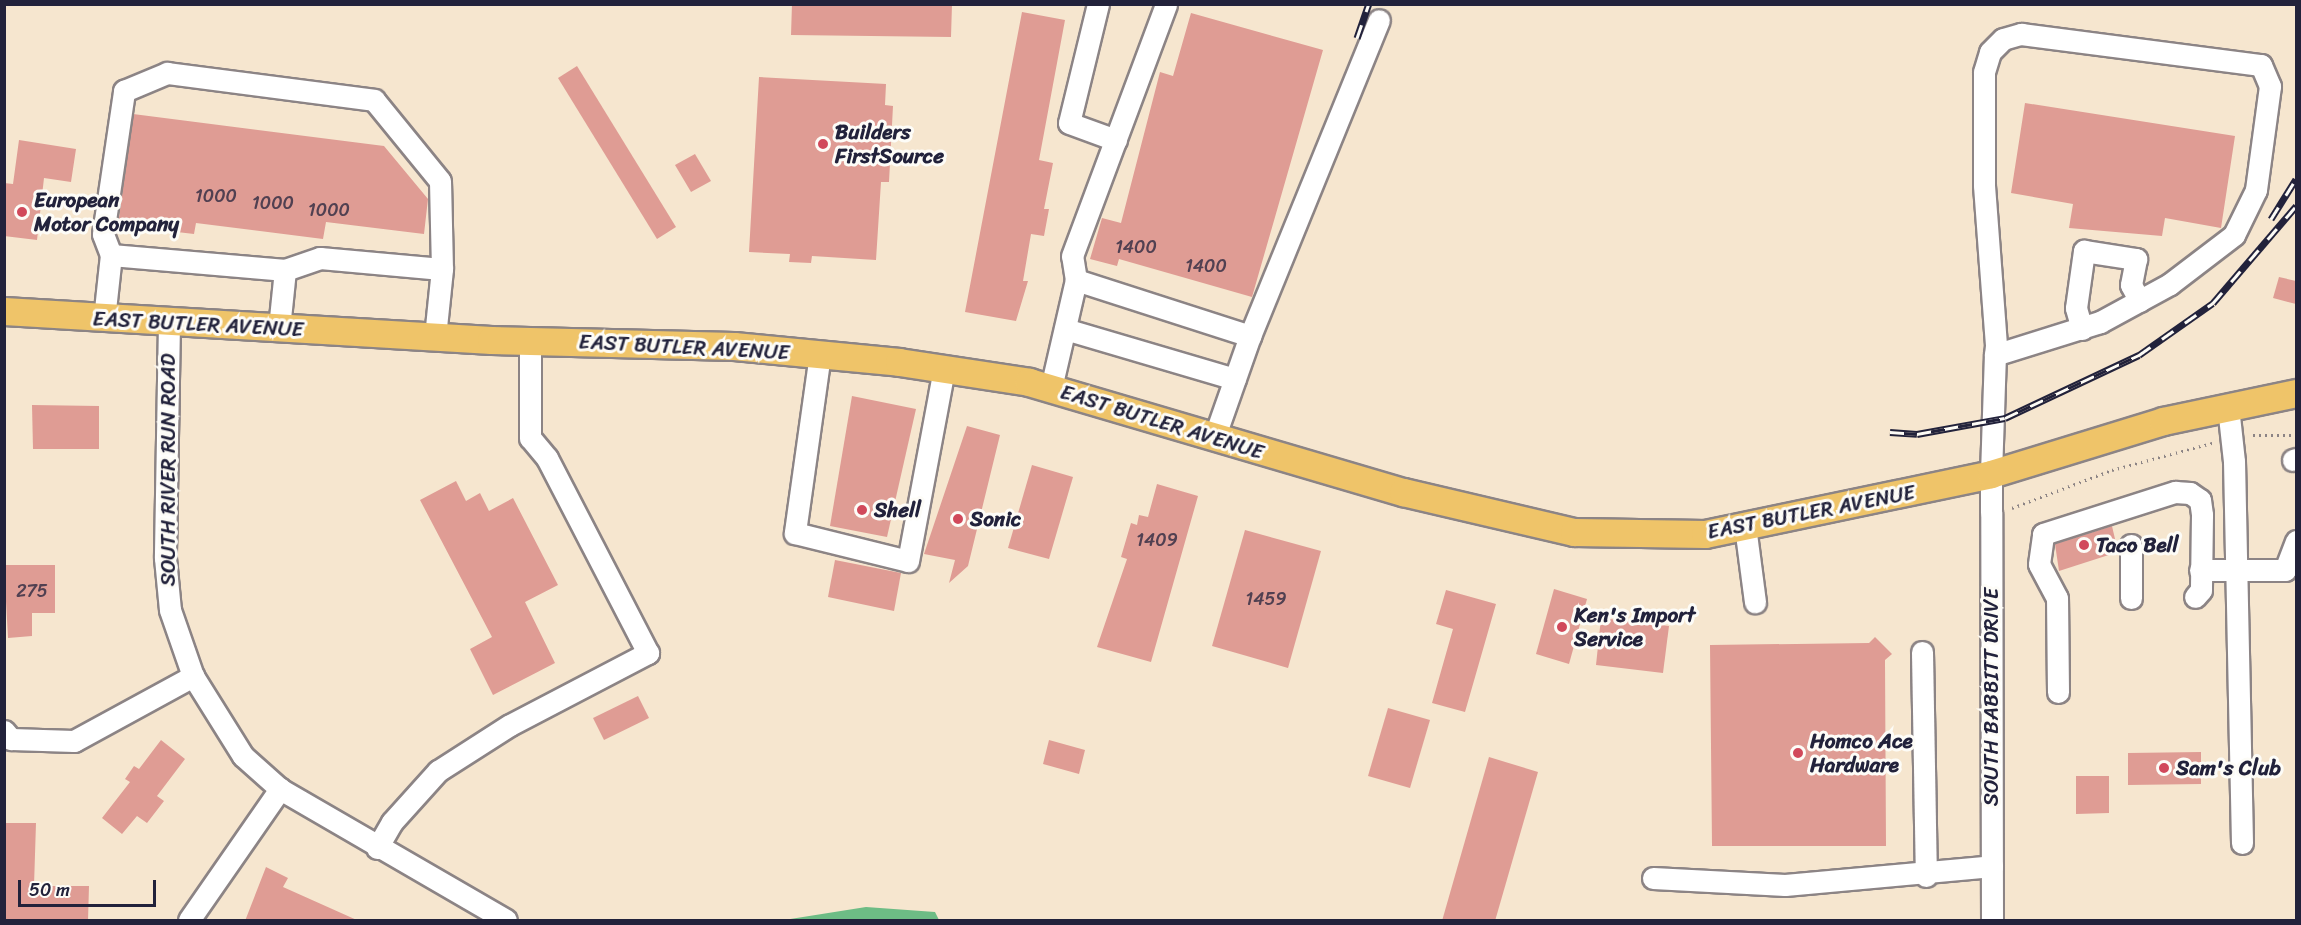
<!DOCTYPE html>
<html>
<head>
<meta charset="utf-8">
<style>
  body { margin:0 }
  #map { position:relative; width:2301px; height:925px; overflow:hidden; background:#f6e6cf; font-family:Sriracha,sans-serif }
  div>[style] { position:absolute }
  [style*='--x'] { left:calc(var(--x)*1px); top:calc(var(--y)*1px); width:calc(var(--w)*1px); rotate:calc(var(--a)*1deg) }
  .forest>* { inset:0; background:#6dbc85 }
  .building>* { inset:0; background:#df9c94 }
  .path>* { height:3px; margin-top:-1.5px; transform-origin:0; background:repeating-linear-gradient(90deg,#8c8485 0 1.5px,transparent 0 6px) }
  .roads { filter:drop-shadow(2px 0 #8c8485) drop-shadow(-2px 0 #8c8485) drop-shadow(0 2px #8c8485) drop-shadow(0 -2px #8c8485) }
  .minor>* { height:21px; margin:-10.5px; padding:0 10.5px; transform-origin:10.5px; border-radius:10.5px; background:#fff }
  .major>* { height:27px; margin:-13.5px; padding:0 13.5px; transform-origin:13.5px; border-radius:13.5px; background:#efc469 }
  .rail>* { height:7px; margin-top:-3.5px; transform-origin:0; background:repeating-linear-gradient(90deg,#fdfcf7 0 14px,#22223b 0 28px); box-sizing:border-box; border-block:2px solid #22223b }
  .dots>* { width:16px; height:16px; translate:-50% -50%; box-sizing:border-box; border:3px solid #fdfcf7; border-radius:50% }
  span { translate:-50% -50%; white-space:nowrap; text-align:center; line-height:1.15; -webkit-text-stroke:6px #fdfcf7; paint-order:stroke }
  .number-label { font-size:18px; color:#514051 }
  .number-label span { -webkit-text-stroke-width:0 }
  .poi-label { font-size:21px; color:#22223b; font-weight:700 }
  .left { translate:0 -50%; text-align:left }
  .street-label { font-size:21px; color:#22223b }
  .frame { position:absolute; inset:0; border:6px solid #22223b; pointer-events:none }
  .scale { position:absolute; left:18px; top:880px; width:138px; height:27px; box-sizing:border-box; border:3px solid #22223b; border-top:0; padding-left:8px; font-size:18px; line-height:21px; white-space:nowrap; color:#22223b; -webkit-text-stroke:4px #fdfcf7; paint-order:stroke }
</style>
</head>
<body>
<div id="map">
  <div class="forest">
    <div style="clip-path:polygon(866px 907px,935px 912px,939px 920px,784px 920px)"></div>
  </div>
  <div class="building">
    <div style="clip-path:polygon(792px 4px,952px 4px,951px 37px,791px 35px)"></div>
    <div style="clip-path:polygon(1022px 12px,1065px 20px,1039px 160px,1053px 163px,1044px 209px,1049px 209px,1044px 236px,1031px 234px,1023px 281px,1028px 281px,1016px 321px,965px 312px)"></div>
    <div style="clip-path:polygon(1191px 13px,1323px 50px,1252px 297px,1119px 259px,1117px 266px,1090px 259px,1102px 218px,1121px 223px,1160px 72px,1173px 76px)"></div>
    <div style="clip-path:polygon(577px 66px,676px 227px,657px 239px,558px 78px)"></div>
    <div style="clip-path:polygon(759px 77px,886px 84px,885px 105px,893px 106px,889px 182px,881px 182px,876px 260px,812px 256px,811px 263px,789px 262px,790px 254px,749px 252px)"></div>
    <div style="clip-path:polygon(2025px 103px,2235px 136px,2221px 228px,2165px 218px,2162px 236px,2069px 228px,2073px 204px,2011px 193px)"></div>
    <div style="clip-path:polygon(133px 114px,384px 146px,428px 199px,424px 234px,326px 222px,323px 239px,196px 223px,194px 234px,118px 225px)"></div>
    <div style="clip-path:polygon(19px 140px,76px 149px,71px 182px,44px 178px,37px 240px,4px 236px,4px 183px,13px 184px)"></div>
    <div style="clip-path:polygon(695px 154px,711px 181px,691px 192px,675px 165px)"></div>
    <div style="clip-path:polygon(2279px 277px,2296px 281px,2296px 304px,2273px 298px)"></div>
    <div style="clip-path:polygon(852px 396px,916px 409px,887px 537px,830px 526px)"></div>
    <div style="clip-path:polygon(32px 405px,99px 406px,99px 449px,33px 449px)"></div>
    <div style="clip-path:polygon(967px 426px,1000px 435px,968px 566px,949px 583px,955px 560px,924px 554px)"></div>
    <div style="clip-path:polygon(1032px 465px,1073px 477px,1049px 559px,1008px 548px)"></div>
    <div style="clip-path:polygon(456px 481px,466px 501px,480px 493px,489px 511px,513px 498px,558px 585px,525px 602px,555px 663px,493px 695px,470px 649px,492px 637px,420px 500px)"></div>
    <div style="clip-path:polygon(1157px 484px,1198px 496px,1151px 662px,1097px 647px,1127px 559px,1121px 557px,1131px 523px,1137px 525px,1139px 515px,1148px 517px)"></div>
    <div style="clip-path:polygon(2112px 526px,2118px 552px,2059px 571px,2055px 544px)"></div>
    <div style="clip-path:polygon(1245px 530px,1321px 551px,1288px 668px,1212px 646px)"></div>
    <div style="clip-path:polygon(835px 560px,901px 573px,894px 611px,828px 597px)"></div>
    <div style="clip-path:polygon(4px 565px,55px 565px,55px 613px,32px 613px,32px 636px,8px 638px)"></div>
    <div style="clip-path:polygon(1554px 589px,1587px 599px,1569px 664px,1536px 654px)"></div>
    <div style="clip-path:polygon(1446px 590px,1496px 604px,1465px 712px,1432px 703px,1453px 629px,1436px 624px)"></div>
    <div style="clip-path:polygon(1601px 618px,1669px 626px,1663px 673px,1596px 665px)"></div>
    <div style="clip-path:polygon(1875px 637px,1892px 654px,1885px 660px,1886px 846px,1712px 846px,1710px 645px,1869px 643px)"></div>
    <div style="clip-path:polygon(638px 696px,649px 718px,604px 740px,593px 718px)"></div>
    <div style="clip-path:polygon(1388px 708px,1430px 720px,1410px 788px,1368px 776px)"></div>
    <div style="clip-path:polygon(161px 740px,185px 759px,157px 796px,164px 801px,147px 823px,137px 816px,122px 834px,102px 818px,130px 782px,125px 779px,134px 766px,139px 769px)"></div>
    <div style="clip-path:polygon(1049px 740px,1085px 750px,1079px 774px,1043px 764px)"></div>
    <div style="clip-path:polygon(2201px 752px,2201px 784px,2128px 785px,2128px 753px)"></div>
    <div style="clip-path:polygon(1489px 757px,1538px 772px,1495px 921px,1442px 921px)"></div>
    <div style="clip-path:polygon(2076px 776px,2109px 776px,2109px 813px,2076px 814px)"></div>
    <div style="clip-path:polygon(4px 823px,36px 823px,34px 886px,89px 886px,88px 921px,4px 921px)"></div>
    <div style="clip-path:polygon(266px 867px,288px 878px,283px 887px,359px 921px,245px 921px)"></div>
  </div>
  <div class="path">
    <div style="--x:2253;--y:435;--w:43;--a:0"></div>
    <div style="--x:2012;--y:508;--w:107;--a:-20.8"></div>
    <div style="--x:2112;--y:470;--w:104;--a:-15.1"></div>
  </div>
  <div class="roads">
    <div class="minor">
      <div style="--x:1098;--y:4;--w:122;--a:103.7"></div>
      <div style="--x:1069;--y:123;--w:50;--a:19.9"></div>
      <div style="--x:111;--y:255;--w:22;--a:-111"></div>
      <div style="--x:103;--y:234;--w:145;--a:-81.6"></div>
      <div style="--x:124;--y:91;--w:47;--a:-22.7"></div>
      <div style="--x:167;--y:73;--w:209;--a:7.4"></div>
      <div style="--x:374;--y:100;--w:104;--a:50.8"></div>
      <div style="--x:440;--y:181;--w:88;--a:88.7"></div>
      <div style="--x:1076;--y:280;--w:24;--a:-99"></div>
      <div style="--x:1072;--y:256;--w:269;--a:-69.5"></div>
      <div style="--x:104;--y:319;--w:64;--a:-83.8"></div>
      <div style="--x:111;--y:255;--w:175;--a:4.9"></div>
      <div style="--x:285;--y:270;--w:37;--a:-19"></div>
      <div style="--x:320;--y:258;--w:122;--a:5.2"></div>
      <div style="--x:442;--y:269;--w:68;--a:95.9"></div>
      <div style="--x:169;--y:323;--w:235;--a:91"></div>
      <div style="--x:165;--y:558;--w:52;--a:84.5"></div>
      <div style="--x:170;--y:610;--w:70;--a:70.8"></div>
      <div style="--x:193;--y:676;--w:94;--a:58"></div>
      <div style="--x:243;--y:756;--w:50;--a:41.7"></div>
      <div style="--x:280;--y:789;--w:261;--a:30.1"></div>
      <div style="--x:279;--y:328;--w:58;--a:-84.1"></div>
      <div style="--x:1065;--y:329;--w:177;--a:16.4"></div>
      <div style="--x:2082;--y:329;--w:22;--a:-106"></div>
      <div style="--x:2076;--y:308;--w:58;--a:-82"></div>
      <div style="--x:2084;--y:251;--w:53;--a:8.7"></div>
      <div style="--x:2136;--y:259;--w:26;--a:101"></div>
      <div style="--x:2131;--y:285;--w:18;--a:61"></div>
      <div style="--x:1250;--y:336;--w:341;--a:-67.8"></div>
      <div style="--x:820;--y:354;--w:181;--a:98"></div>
      <div style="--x:795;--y:533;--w:116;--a:13.9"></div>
      <div style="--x:908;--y:561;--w:195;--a:-79.4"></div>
      <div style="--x:1051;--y:388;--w:111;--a:-77"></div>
      <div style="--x:1076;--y:280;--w:183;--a:17.8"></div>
      <div style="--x:1250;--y:336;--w:108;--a:109.4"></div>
      <div style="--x:2228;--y:407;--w:54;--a:83.7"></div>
      <div style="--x:2234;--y:461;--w:382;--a:88.8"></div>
      <div style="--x:2293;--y:460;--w:3;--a:-18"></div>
      <div style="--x:1745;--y:526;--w:77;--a:82.5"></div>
      <div style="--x:2131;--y:545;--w:53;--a:90"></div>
      <div style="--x:2200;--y:570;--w:85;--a:0"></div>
      <div style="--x:2285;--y:570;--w:31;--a:-69"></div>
      <div style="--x:1922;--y:652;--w:224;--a:89"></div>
      <div style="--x:2058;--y:692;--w:94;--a:-90.6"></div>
      <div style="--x:2057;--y:598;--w:38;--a:-118"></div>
      <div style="--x:2039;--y:564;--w:30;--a:-82"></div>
      <div style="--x:2043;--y:534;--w:139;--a:-17.7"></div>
      <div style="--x:2175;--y:492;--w:15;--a:4"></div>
      <div style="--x:2190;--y:493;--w:12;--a:35"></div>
      <div style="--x:2200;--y:500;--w:15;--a:82"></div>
      <div style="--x:2202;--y:515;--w:75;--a:90.8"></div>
      <div style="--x:2201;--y:590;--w:9;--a:131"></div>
      <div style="--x:4;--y:731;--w:11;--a:49"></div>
      <div style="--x:11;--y:739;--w:63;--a:1.8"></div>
      <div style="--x:74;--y:741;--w:136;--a:-28.6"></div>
      <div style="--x:377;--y:848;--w:30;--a:-60"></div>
      <div style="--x:392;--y:822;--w:69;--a:-48"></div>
      <div style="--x:438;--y:771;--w:85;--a:-32.6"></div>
      <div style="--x:510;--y:725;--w:156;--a:-27.6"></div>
      <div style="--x:648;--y:653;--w:220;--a:-117.4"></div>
      <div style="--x:547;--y:458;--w:26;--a:-130"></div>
      <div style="--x:530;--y:438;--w:97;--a:-90"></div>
      <div style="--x:1653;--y:878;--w:132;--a:3"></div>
      <div style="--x:1785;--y:885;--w:208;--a:-5.2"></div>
      <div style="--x:189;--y:920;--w:160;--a:-55.2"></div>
      <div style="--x:1992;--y:920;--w:408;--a:-90.1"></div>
      <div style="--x:1991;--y:512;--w:38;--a:-90"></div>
      <div style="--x:1991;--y:474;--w:119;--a:-88.1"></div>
      <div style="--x:1995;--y:355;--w:10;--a:-84"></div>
      <div style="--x:1996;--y:345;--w:160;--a:-94.3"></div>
      <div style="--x:1984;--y:185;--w:113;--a:-90"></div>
      <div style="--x:1984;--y:72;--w:21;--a:-73"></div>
      <div style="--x:1990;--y:52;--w:18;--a:-45"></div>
      <div style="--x:2003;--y:39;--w:19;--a:-16"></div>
      <div style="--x:2021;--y:34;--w:242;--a:7.4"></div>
      <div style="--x:2261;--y:65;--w:23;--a:67"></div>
      <div style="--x:2270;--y:86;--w:105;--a:97.7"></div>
      <div style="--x:2256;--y:190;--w:50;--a:116.1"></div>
      <div style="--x:2234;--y:235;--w:81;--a:142.6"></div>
      <div style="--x:2170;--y:284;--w:80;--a:151.5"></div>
      <div style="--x:2100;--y:322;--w:110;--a:162.6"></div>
    </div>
    <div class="major">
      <div style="--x:4;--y:311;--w:488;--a:3.4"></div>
      <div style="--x:491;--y:340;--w:243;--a:1.4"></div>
      <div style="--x:734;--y:346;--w:166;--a:5.5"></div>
      <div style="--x:899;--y:362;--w:132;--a:8.7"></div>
      <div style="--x:1029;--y:382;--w:390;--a:16.4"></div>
      <div style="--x:1403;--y:492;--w:176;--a:13.2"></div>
      <div style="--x:1574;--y:532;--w:131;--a:0.9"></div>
      <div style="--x:1705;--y:534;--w:292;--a:-11.8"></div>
      <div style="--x:1991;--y:474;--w:180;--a:-17.1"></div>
      <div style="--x:2163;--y:421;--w:136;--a:-11.9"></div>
    </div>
  </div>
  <div class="rail">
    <div style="--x:1357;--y:38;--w:36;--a:-71"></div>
    <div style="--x:2271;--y:219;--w:47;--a:-58"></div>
    <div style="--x:1890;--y:432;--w:27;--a:4"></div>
    <div style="--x:1917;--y:434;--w:89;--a:-10.3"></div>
    <div style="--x:2005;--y:418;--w:148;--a:-25.2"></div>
    <div style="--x:2139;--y:355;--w:90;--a:-35.1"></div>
    <div style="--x:2213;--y:303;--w:128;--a:-49.4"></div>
  </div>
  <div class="dots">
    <div style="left:823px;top:144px;background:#d1495b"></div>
    <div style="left:22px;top:212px;background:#d1495b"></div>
    <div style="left:862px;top:510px;background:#d1495b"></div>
    <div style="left:958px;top:519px;background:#d1495b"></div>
    <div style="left:2084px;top:545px;background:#d1495b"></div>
    <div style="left:1562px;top:627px;background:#d1495b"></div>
    <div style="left:1798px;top:753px;background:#d1495b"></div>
    <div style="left:2164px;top:768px;background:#d1495b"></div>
  </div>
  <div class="number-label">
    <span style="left:216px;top:196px">1000</span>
    <span style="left:273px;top:203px">1000</span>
    <span style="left:329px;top:210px">1000</span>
    <span style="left:1136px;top:247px">1400</span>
    <span style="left:1206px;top:266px">1400</span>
    <span style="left:1157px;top:540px">1409</span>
    <span style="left:32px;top:591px">275</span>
    <span style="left:1266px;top:599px">1459</span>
  </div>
  <div class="poi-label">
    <span class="left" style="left:835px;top:144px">Builders<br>FirstSource</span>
    <span class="left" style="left:34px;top:212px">European<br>Motor Company</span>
    <span class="left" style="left:874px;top:510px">Shell</span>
    <span class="left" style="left:970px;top:519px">Sonic</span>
    <span class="left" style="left:2096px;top:545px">Taco Bell</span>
    <span class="left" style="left:1574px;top:627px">Ken's Import<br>Service</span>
    <span class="left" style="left:1810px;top:753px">Homco Ace<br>Hardware</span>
    <span class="left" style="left:2176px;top:768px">Sam's Club</span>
  </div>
  <div class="street-label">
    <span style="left:198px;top:324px;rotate:3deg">EAST BUTLER AVENUE</span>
    <span style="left:684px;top:347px;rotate:3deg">EAST BUTLER AVENUE</span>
    <span style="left:1162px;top:422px;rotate:17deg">EAST BUTLER AVENUE</span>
    <span style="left:168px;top:470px;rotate:-90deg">SOUTH RIVER RUN ROAD</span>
    <span style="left:1811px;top:512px;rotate:-11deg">EAST BUTLER AVENUE</span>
    <span style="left:1991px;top:697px;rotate:-90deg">SOUTH BABBITT DRIVE</span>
  </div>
  <div class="frame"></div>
  <div class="scale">50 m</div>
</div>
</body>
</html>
